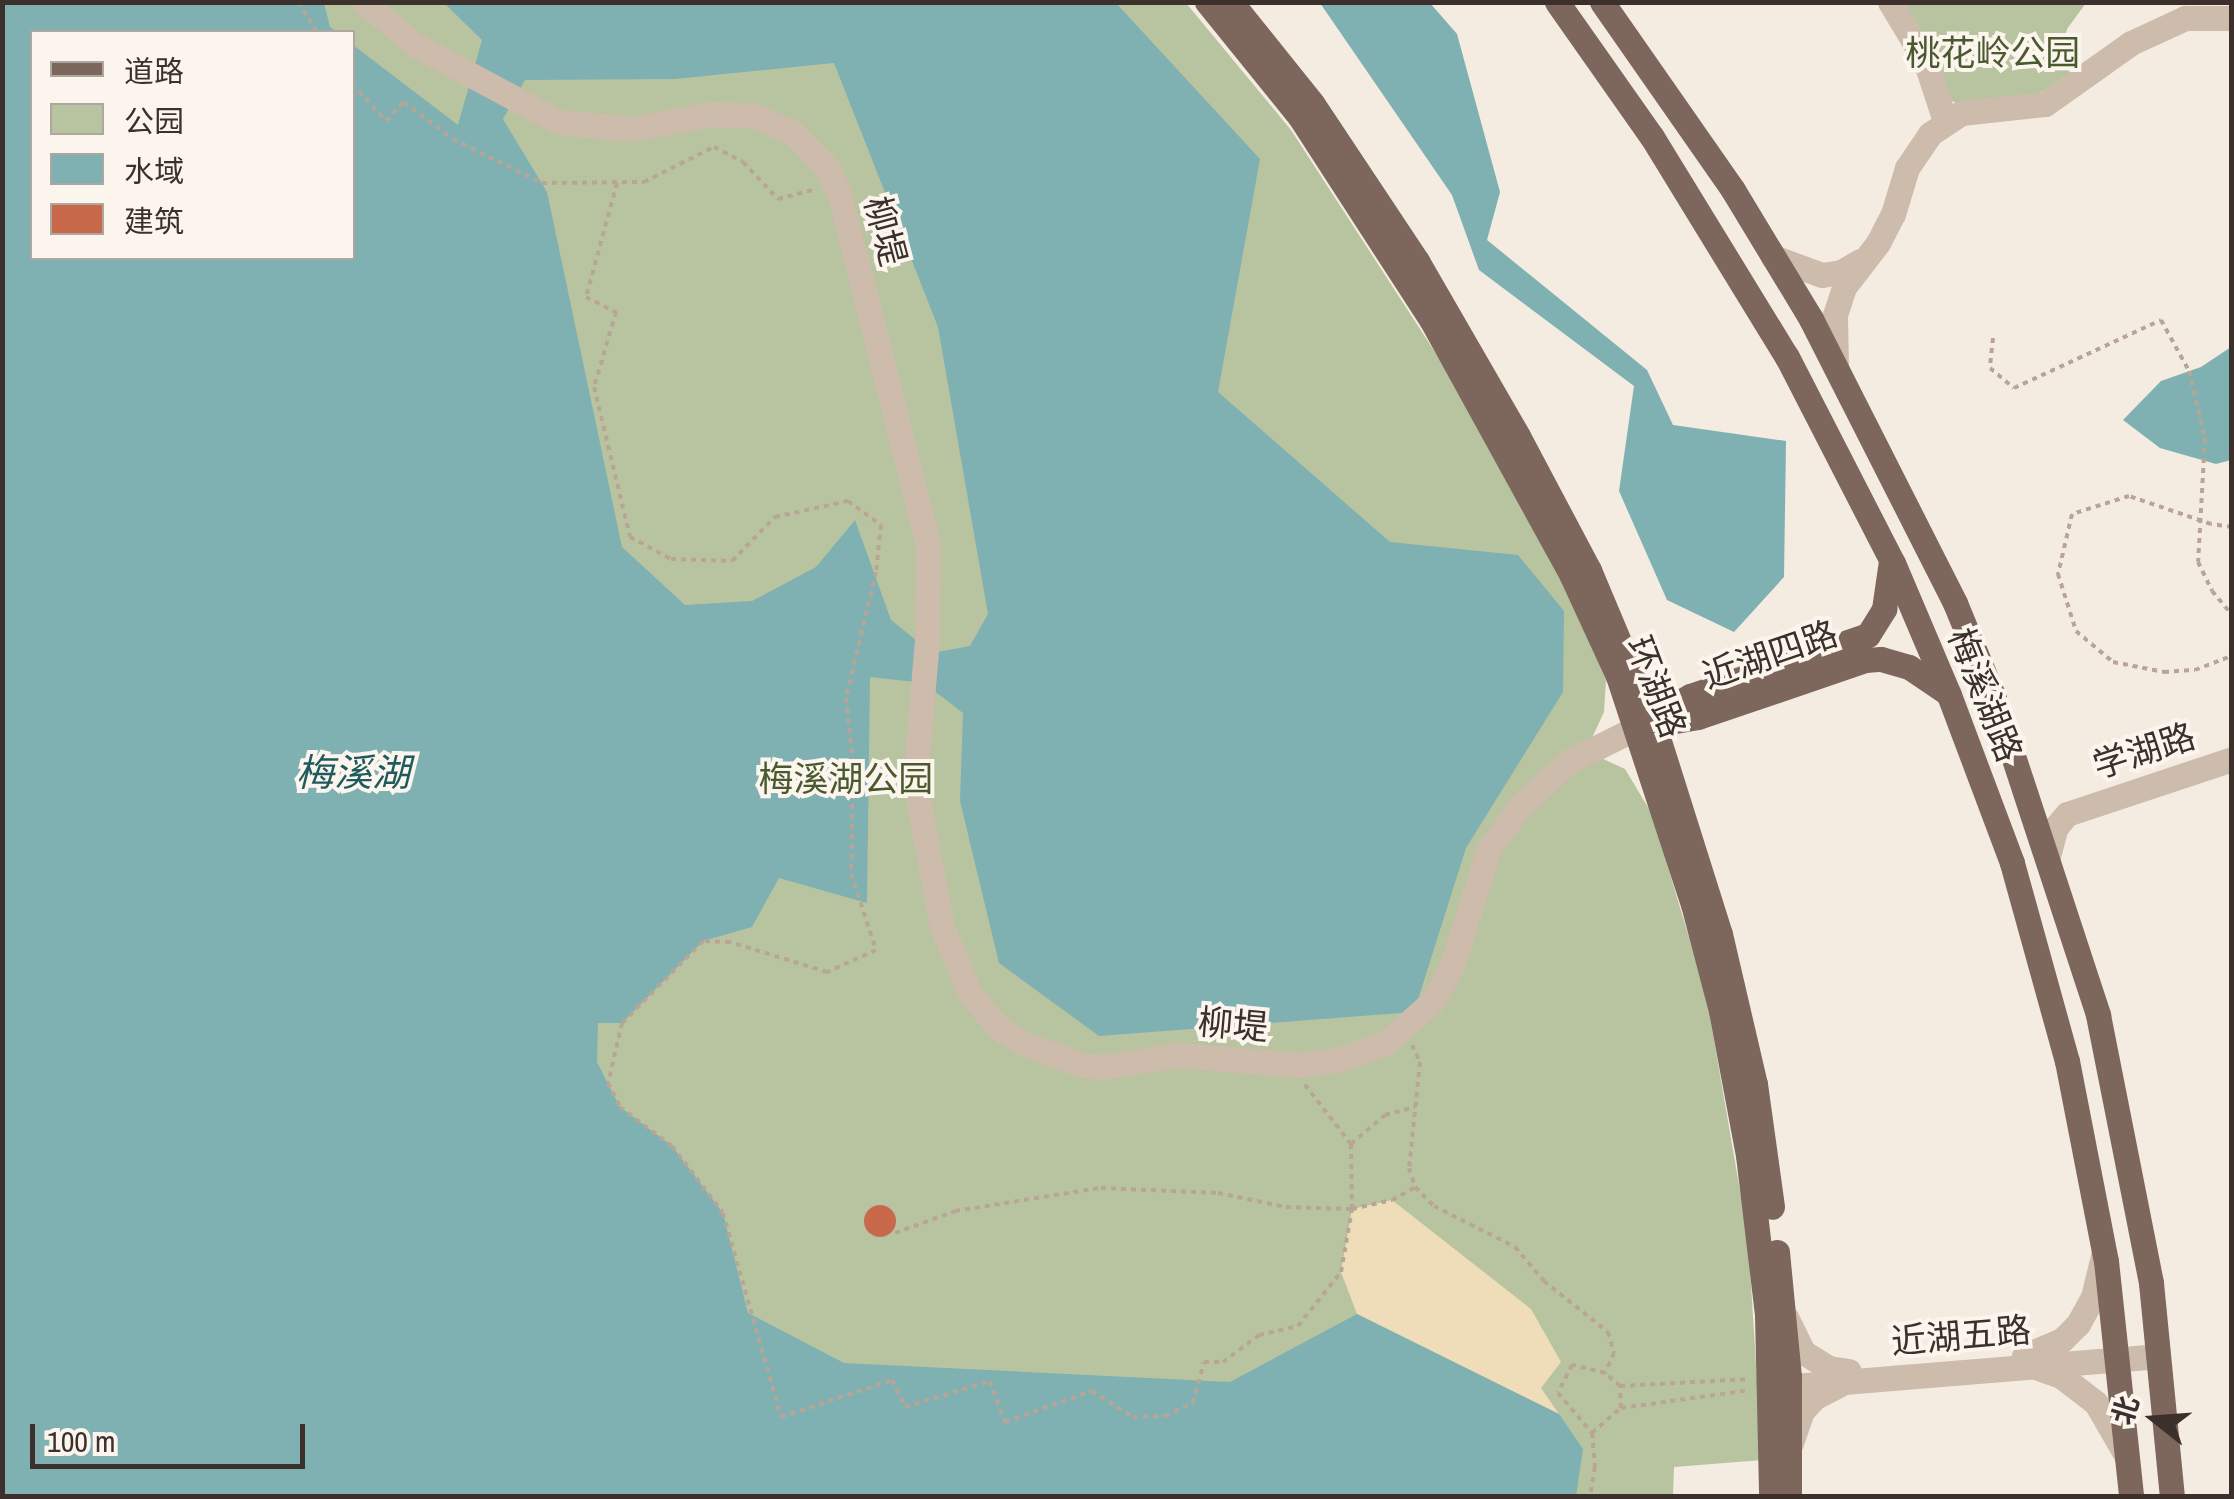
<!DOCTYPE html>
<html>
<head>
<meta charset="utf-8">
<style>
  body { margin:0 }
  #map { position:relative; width:2234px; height:1499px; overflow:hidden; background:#f4ebe1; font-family:"Archivo Narrow","Noto Sans SC",sans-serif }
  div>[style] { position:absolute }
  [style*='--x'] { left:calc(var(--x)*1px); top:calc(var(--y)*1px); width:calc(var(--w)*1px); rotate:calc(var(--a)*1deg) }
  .green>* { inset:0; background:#b8c4a0 }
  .sand>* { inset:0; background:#efdcb8 }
  .water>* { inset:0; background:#7fb0b2 }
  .building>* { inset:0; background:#c8694b }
  .round { border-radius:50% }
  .path>* { height:4px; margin-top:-2px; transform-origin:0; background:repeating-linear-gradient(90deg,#b9a596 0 5px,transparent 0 10px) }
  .minor>* { height:25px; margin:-12.5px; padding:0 12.5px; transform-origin:12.5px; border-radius:12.5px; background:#cdbbac }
  .major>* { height:25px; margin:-12.5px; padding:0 12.5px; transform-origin:12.5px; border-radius:12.5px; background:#7d675c }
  span { translate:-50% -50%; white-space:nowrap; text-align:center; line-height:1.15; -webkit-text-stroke:8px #fbf5ee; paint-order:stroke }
  .park-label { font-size:35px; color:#4a5a2e }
  .street-label { font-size:35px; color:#3b302b }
  .water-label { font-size:38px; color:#1f5a5e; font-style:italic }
  .frame { position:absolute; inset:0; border:5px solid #3b302b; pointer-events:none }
  .legend { position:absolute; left:30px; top:30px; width:325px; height:230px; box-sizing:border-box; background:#fbf5ee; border:2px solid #aea6a0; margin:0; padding:12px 18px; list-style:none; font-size:30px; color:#3b302b }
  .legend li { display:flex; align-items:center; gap:20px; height:50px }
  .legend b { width:50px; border:2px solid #aea6a0 }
  .north { position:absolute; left:2104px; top:1369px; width:100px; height:100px; -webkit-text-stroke:8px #fbf5ee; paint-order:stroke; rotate:287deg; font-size:28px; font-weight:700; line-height:40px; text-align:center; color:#3b302b }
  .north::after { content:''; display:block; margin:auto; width:35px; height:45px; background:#3b302b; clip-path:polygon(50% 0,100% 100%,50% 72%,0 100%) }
  .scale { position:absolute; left:30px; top:1424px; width:275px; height:45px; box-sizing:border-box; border:5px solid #3b302b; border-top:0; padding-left:12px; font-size:30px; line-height:35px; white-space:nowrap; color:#3b302b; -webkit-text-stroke:8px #fbf5ee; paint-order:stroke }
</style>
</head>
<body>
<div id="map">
  <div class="green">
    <div style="clip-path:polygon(evenodd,3px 3px,1186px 3px,1291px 130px,1455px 383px,1570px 593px,1606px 680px,1604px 712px,1592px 738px,1599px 757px,1625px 769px,1652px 814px,1706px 994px,1748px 1237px,1762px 1460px,1674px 1467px,1673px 1496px,3px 1496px,3px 3px,32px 32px,352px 32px,352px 258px,32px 258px,32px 32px)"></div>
    <div style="clip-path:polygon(1900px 3px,2086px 3px,2067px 29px,2063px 44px,2070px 75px,2031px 98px,1956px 103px,1948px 99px)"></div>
  </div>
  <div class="sand">
    <div style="clip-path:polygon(1392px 1200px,1531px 1309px,1561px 1362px,1541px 1388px,1559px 1414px,1357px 1314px,1341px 1272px,1352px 1209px)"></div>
  </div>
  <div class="water">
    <div style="clip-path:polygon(evenodd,3px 3px,324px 3px,330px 27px,337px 32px,32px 32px,32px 258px,352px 258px,353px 45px,458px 125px,482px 40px,444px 3px,1116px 3px,1260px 159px,1218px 392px,1390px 542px,1518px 555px,1564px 611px,1563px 692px,1466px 848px,1414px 1012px,1099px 1036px,999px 963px,960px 801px,963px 713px,924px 683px,870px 677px,867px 903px,779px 878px,752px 927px,703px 941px,622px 1023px,598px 1023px,597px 1062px,620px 1107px,672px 1146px,723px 1213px,748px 1313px,844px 1363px,1230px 1382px,1357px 1314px,1559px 1414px,1583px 1449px,1576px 1496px,3px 1496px,3px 3px,834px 63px,938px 327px,988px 614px,970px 646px,932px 653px,891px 620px,855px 520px,816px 567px,752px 601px,685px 605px,622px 547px,547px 192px,503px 119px,525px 80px,675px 79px,834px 63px)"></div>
    <div style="clip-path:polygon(1320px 3px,1430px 3px,1457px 34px,1500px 192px,1487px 240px,1647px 370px,1673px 425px,1786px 441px,1784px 577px,1734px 632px,1667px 600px,1619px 491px,1634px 386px,1479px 270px,1452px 195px)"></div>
    <div style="clip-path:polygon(2231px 347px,2231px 460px,2216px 464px,2160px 448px,2123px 420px,2161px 381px,2201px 367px)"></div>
  </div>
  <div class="building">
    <div class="round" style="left:864px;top:1205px;width:32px;height:32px"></div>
  </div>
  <div class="path">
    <div style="--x:298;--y:2;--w:36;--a:58"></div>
    <div style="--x:352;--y:84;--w:50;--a:47.4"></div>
    <div style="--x:386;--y:121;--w:26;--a:-47"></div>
    <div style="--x:404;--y:102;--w:61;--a:37.1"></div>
    <div style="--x:453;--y:139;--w:99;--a:26.3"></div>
    <div style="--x:542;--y:183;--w:102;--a:-0.6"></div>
    <div style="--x:644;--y:182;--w:78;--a:-26.6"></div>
    <div style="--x:714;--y:147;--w:33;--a:27"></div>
    <div style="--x:743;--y:162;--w:51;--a:46.6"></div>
    <div style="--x:778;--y:199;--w:40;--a:-14.4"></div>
    <div style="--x:617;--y:183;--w:118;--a:105.2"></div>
    <div style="--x:586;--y:297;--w:34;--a:27"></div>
    <div style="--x:616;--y:312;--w:78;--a:106.3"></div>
    <div style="--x:594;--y:387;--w:154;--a:76.5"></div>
    <div style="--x:630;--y:537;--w:47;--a:28.2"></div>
    <div style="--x:671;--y:559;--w:61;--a:1.9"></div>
    <div style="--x:732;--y:561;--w:62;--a:-45.7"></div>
    <div style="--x:775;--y:517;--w:75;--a:-12.4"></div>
    <div style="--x:848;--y:501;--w:41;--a:36"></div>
    <div style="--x:881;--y:525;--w:47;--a:96.1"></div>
    <div style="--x:876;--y:572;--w:130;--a:103.4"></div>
    <div style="--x:846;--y:698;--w:66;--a:83.9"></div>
    <div style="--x:853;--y:764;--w:110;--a:91"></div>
    <div style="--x:851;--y:874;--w:80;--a:71.8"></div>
    <div style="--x:876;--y:950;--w:54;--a:155.8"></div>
    <div style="--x:827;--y:972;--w:102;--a:-162.8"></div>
    <div style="--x:730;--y:942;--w:27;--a:-178"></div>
    <div style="--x:703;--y:941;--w:115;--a:134.6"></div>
    <div style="--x:622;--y:1023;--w:62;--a:103.1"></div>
    <div style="--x:608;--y:1083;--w:27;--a:63"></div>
    <div style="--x:620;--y:1107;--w:65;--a:36.9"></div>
    <div style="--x:672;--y:1146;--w:84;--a:52.7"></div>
    <div style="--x:723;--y:1213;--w:212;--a:74.1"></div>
    <div style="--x:781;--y:1417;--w:117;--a:-18.4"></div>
    <div style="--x:892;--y:1380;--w:30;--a:64"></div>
    <div style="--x:905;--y:1407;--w:89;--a:-17"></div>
    <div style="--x:990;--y:1381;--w:44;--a:69.9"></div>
    <div style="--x:1005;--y:1422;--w:92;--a:-19.6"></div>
    <div style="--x:1092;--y:1391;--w:49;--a:32.4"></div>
    <div style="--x:1133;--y:1417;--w:32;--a:-2"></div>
    <div style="--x:1165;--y:1416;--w:31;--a:-25"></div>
    <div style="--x:1193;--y:1403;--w:42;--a:-75"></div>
    <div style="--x:1204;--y:1362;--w:19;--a:0"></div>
    <div style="--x:1223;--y:1362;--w:45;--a:-36.9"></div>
    <div style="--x:1259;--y:1335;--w:40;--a:-13"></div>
    <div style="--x:1298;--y:1326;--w:69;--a:-51.5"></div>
    <div style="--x:1341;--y:1272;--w:64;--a:-80.1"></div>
    <div style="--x:1352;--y:1209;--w:41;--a:-12.7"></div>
    <div style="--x:1392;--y:1200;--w:26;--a:-29"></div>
    <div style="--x:1993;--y:338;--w:30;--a:96"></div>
    <div style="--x:1990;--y:368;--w:31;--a:40"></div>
    <div style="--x:2014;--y:388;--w:162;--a:-24.8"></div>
    <div style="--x:2161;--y:320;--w:58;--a:61.2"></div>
    <div style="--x:2189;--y:371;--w:69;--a:76.6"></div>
    <div style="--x:2205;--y:438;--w:124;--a:93.2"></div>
    <div style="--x:2198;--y:562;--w:32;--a:64"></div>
    <div style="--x:2212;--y:591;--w:31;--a:50"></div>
    <div style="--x:2232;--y:527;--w:21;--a:-172"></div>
    <div style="--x:2211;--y:524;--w:87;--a:-161.1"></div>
    <div style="--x:2129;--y:496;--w:60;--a:162.5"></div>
    <div style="--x:2072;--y:514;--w:62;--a:103.1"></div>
    <div style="--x:2058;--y:574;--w:60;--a:72.5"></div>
    <div style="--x:2076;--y:631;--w:48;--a:40"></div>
    <div style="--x:2113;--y:662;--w:52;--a:11.1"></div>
    <div style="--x:2164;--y:672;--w:31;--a:-4"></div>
    <div style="--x:2195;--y:670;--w:40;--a:-21"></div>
    <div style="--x:1412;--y:1045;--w:19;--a:65"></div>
    <div style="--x:1420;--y:1062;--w:107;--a:95.9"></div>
    <div style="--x:1409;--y:1168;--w:20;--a:72"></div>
    <div style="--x:1415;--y:1187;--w:27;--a:45"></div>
    <div style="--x:1434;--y:1206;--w:91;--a:26.8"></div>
    <div style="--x:1515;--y:1247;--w:45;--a:49.5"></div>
    <div style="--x:1544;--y:1281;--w:82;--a:38.6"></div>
    <div style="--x:1608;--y:1332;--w:22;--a:74"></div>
    <div style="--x:1614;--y:1353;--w:22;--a:114"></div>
    <div style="--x:1605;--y:1373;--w:34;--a:-166"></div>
    <div style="--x:1572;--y:1365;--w:31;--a:117"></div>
    <div style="--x:1558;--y:1393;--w:52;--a:49.6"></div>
    <div style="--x:1592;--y:1433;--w:34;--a:85"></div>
    <div style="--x:1595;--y:1467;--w:29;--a:100"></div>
    <div style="--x:1351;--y:1144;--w:45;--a:-40.5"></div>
    <div style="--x:1385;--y:1115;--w:31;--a:-15"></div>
    <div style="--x:895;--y:1233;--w:64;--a:-20.1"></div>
    <div style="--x:955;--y:1211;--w:148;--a:-9"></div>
    <div style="--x:1101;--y:1188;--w:117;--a:2.4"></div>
    <div style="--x:1218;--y:1193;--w:69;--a:11.6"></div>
    <div style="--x:1286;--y:1207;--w:66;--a:1.7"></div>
    <div style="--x:1352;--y:1209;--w:65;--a:-90.9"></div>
    <div style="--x:1351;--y:1144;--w:75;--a:-127.9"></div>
    <div style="--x:1620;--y:1386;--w:130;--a:-3.1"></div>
    <div style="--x:1621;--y:1408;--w:130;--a:-7.9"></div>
    <div style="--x:1592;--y:1433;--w:38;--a:-41"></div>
    <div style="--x:1621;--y:1408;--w:22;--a:-93"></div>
    <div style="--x:1620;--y:1386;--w:20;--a:-139"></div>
  </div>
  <div class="minor">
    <div style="--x:364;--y:2;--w:69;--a:39.7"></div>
    <div style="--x:417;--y:46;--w:161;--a:28.2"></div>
    <div style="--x:559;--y:122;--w:73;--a:5.5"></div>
    <div style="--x:632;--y:129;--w:81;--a:-10.6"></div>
    <div style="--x:712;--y:114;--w:42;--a:2.7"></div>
    <div style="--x:754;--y:116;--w:41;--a:22.8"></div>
    <div style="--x:792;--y:132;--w:53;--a:45.8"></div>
    <div style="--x:829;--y:170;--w:25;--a:67"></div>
    <div style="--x:839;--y:193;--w:363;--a:75.8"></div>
    <div style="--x:928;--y:545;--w:94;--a:90.6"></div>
    <div style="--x:927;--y:639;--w:144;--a:94.8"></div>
    <div style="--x:915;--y:782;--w:147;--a:79.5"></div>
    <div style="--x:942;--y:927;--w:74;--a:66.9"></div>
    <div style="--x:971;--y:995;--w:46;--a:49.4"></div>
    <div style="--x:1001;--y:1030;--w:27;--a:31"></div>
    <div style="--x:1024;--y:1044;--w:62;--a:19.9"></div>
    <div style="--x:1082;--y:1065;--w:21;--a:5"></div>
    <div style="--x:1103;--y:1067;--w:77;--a:-9"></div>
    <div style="--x:1179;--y:1055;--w:122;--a:4.7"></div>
    <div style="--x:1301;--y:1065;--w:40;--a:-8.5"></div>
    <div style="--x:1341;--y:1059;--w:49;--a:-20.3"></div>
    <div style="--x:1387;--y:1042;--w:63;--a:-41.8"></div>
    <div style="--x:1434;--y:1000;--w:38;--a:-62"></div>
    <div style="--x:1452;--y:966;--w:121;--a:-72.6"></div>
    <div style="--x:1488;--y:851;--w:55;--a:-54.6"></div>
    <div style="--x:1520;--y:806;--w:65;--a:-42.5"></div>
    <div style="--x:1568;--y:762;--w:76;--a:-26.6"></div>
    <div style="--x:1890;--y:2;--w:68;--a:58.9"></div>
    <div style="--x:1925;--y:60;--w:64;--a:71.8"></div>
    <div style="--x:1773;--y:257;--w:52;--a:20.2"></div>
    <div style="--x:1822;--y:275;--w:19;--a:-9"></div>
    <div style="--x:1841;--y:272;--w:22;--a:-30"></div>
    <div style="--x:1836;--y:368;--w:53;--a:-91.1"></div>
    <div style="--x:1835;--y:315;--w:29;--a:-72"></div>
    <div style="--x:1844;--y:287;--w:56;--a:-52.3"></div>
    <div style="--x:1878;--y:243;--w:33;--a:-63"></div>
    <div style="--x:1893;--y:214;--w:48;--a:-73.1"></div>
    <div style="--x:1907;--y:168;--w:41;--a:-55.9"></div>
    <div style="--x:1930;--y:134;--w:37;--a:-34"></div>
    <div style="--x:1961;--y:113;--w:84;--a:-6.1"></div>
    <div style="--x:2045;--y:104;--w:105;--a:-35.3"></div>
    <div style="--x:2131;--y:43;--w:60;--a:-24.8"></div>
    <div style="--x:2185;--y:18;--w:47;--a:0"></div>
    <div style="--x:2048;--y:856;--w:30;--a:-75"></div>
    <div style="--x:2056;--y:827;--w:17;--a:-50"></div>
    <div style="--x:2067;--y:814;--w:174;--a:-18.4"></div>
    <div style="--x:1786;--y:1317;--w:39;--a:64"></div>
    <div style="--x:1803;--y:1352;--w:31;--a:32"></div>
    <div style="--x:1829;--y:1368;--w:20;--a:9"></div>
    <div style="--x:2024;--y:1356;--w:41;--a:-22.8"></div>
    <div style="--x:2062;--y:1340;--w:23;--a:-45"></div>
    <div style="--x:2078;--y:1324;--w:31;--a:-61"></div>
    <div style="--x:2093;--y:1297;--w:42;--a:-76.3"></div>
    <div style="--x:2038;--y:1368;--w:24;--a:19"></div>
    <div style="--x:2061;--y:1376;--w:44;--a:37.6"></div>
    <div style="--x:2096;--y:1403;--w:60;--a:60"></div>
    <div style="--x:1770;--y:1388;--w:388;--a:-4.7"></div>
    <div style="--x:1791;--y:1443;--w:34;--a:-71"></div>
    <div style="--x:1802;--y:1411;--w:19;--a:-47"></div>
    <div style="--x:1815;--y:1397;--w:27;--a:-27"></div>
  </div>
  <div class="major">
    <div style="--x:1207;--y:2;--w:148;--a:51"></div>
    <div style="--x:1300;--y:117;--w:243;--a:57.1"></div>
    <div style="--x:1432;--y:321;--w:289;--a:61.2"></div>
    <div style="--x:1571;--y:574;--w:112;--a:65.3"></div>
    <div style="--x:1618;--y:676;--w:240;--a:71.8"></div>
    <div style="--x:1693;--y:904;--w:111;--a:75.3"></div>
    <div style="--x:1721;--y:1011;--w:147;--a:79.4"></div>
    <div style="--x:1748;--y:1155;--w:160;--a:83.2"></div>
    <div style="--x:1767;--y:1314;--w:182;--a:88.7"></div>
    <div style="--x:1231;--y:2;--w:129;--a:51.3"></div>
    <div style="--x:1312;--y:103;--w:190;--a:56.4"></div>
    <div style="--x:1417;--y:261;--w:202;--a:60"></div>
    <div style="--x:1518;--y:436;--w:152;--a:62.1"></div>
    <div style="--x:1589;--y:570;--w:168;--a:67.2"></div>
    <div style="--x:1654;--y:725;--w:219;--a:72.5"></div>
    <div style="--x:1720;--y:934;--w:154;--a:76.9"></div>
    <div style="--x:1755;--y:1084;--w:124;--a:82.1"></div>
    <div style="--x:1557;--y:2;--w:165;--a:54.9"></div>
    <div style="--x:1652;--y:137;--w:258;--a:58.5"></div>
    <div style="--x:1787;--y:357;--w:232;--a:62.8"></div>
    <div style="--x:1893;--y:563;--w:143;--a:67"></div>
    <div style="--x:1949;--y:695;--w:179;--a:69.4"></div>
    <div style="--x:2012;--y:863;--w:205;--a:74.5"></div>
    <div style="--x:2067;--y:1061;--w:204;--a:79"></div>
    <div style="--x:2106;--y:1261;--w:236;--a:83.9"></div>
    <div style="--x:1602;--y:2;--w:229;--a:55.1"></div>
    <div style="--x:1733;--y:190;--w:151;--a:58.8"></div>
    <div style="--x:1811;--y:319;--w:318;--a:63.1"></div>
    <div style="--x:1955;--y:603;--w:100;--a:67.6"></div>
    <div style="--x:1993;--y:695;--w:337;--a:71.8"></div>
    <div style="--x:2098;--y:1015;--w:273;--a:78.8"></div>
    <div style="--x:2151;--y:1283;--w:214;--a:84.4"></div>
    <div style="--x:1653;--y:717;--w:43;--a:-29.6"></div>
    <div style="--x:1690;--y:696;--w:188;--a:-18.9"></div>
    <div style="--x:1868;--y:635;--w:31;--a:-58"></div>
    <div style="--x:1884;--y:609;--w:49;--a:-81.7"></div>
    <div style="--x:1641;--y:727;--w:58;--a:-10"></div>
    <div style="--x:1698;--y:717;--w:176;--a:-18.8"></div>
    <div style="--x:1865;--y:660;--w:16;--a:-4"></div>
    <div style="--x:1881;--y:659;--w:29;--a:16"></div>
    <div style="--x:1909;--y:667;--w:45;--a:34"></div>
    <div style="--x:1777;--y:1252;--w:126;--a:84.5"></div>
    <div style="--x:1789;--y:1377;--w:119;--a:90"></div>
  </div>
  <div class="park-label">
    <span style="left:1993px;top:53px">桃花岭公园</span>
    <span style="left:846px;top:779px">梅溪湖公园</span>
  </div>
  <div class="street-label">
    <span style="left:885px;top:231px;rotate:75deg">柳堤</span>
    <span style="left:1770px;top:655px;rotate:-19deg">近湖四路</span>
    <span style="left:1656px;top:687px;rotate:69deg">环湖路</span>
    <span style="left:1985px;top:695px;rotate:68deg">梅溪湖路</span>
    <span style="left:2144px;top:751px;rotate:-18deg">学湖路</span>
    <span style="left:1233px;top:1025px;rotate:5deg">柳堤</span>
    <span style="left:1961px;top:1336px;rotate:-5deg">近湖五路</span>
  </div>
  <div class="water-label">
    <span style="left:353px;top:773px">梅溪湖</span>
  </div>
  <div class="frame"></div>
  <ul class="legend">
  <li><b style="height:12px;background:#7d675c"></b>道路</li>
  <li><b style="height:28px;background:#b8c4a0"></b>公园</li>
  <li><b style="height:28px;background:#7fb0b2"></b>水域</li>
  <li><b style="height:28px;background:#c8694b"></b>建筑</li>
  </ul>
  <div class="north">北</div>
  <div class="scale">100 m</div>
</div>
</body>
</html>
